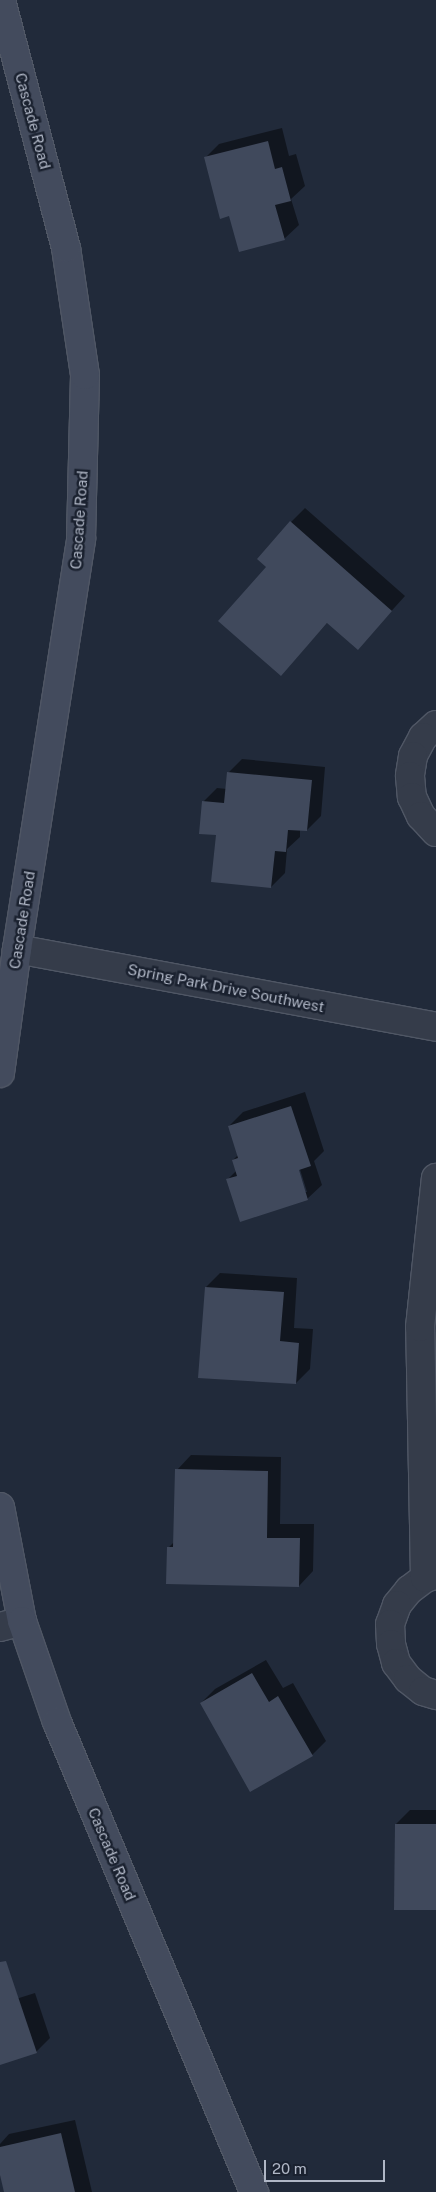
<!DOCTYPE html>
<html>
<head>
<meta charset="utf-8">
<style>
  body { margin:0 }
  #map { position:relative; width:436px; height:2192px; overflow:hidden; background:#212a3a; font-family:"Public Sans",sans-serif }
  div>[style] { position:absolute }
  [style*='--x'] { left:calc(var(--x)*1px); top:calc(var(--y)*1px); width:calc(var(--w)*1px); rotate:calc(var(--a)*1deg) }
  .shadow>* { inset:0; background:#0007 }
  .building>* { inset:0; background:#40495c }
  .roads { filter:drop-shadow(1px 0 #505765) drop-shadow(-1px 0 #505765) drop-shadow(0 1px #505765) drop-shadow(0 -1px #505765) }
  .minor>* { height:28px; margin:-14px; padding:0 14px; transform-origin:14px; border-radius:14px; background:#353c4a }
  .secondary>* { height:28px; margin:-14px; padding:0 14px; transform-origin:14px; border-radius:14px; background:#434b5d }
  span { translate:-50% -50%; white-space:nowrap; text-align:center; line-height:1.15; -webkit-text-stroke:5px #1a212f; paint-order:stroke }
  .street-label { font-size:15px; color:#b0b7c6 }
  .scale { position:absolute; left:264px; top:2160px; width:121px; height:22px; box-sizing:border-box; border:2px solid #b0b7c6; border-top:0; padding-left:6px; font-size:15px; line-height:18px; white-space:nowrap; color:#b0b7c6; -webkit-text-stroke:4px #1a212f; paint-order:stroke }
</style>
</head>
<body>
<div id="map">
  <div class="shadow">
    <div style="clip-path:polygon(282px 128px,289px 156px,296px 154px,305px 186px,291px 199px,299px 225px,284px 239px,230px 214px,205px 158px,219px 144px)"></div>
    <div style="clip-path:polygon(305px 508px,405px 596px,358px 648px,328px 622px,281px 674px,268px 567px,291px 522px)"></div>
    <div style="clip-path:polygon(242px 759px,325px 767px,321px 816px,307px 830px,300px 830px,300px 837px,287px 849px,285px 873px,271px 887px,218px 834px,203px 802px,217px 788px,227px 789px,228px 773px)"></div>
    <div style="clip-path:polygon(evenodd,305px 1092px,324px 1151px,314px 1161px,322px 1185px,307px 1199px,227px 1180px,236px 1171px,233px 1160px,238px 1155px,229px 1126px,243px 1112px,305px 1092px,298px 1163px,307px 1192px,304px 1192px,295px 1164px,298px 1163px)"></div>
    <div style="clip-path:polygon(220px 1273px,297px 1278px,294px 1328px,313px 1329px,310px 1369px,296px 1383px,206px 1287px)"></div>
    <div style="clip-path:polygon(191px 1455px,281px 1457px,280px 1524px,314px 1524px,313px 1571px,299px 1586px,168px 1548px,175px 1541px,177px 1470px)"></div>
    <div style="clip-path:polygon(266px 1660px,283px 1688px,293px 1683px,326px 1741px,312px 1755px,201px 1703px,215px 1689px)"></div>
    <div style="clip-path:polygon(410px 1810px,436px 1810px,436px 1909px,396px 1824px)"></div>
    <div style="clip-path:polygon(35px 1993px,50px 2038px,36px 2052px,0 2064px,0 2004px)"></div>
    <div style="clip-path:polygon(75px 2120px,92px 2192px,5px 2192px,0 2169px,0 2144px,9px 2134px)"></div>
  </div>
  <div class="building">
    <div style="clip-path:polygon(268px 141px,275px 169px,282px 167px,291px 201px,275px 205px,285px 240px,239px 252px,229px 216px,220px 219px,204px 157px)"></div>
    <div style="clip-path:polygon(290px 521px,392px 611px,358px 650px,327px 623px,281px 676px,218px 621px,266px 567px,257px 559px)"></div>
    <div style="clip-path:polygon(227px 772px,312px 780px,307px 831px,288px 830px,286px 852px,275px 851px,271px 888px,211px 882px,216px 835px,199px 834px,202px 801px,224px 803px)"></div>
    <div style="clip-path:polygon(291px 1106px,311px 1166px,299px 1170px,308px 1200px,240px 1222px,226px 1179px,237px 1176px,232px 1160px,238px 1158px,228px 1126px)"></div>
    <div style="clip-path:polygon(205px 1287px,284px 1292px,280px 1341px,299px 1343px,296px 1384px,198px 1378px)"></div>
    <div style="clip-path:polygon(175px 1469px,268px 1471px,267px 1538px,300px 1538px,299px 1587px,166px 1584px,167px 1547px,173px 1547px)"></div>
    <div style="clip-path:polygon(252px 1673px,269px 1702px,278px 1696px,313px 1756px,250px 1792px,200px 1703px)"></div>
    <div style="clip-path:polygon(395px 1824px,436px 1824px,436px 1910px,394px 1910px)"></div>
    <div style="clip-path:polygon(6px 1961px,37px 2053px,0 2065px,0 1962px)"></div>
    <div style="clip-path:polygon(61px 2133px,75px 2192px,4px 2192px,0 2175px,0 2147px)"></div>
  </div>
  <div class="roads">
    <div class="minor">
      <div style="--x:436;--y:725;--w:18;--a:137"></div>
      <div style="--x:423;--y:737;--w:21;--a:118"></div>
      <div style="--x:413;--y:756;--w:20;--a:99"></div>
      <div style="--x:410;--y:776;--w:21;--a:85"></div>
      <div style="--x:412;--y:797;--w:21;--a:65"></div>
      <div style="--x:421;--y:816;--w:22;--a:47"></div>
      <div style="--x:17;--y:949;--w:426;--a:10.5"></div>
      <div style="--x:436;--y:1575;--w:11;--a:165"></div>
      <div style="--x:425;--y:1578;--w:20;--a:143"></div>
      <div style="--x:409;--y:1590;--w:19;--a:129"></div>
      <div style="--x:397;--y:1605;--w:20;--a:110"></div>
      <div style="--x:390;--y:1624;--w:20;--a:87"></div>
      <div style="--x:391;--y:1644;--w:20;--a:75"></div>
      <div style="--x:396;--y:1663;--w:20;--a:53"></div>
      <div style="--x:408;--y:1679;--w:19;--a:39"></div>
      <div style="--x:423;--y:1691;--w:14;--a:17"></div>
      <div style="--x:425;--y:1578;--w:251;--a:-91.1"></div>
      <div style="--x:420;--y:1327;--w:150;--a:-83.9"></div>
      <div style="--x:0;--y:1627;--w:23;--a:-15"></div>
    </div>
    <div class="secondary">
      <div style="--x:0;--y:1073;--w:125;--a:-82.2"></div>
      <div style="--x:17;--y:949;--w:415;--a:-81.1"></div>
      <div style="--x:81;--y:539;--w:164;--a:-88.6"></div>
      <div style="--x:85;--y:375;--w:128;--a:-98.5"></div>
      <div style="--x:66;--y:248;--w:256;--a:-104.7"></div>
      <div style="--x:0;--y:1507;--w:116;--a:79.1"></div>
      <div style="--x:22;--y:1621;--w:107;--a:70.9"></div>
      <div style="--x:57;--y:1722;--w:510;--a:67.26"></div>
    </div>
  </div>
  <div class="street-label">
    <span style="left:33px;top:121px;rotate:75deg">Cascade Road</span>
    <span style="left:79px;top:520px;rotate:-86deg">Cascade Road</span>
    <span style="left:22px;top:920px;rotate:-81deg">Cascade Road</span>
    <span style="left:226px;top:988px;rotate:11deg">Spring Park Drive Southwest</span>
    <span style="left:112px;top:1854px;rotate:67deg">Cascade Road</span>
  </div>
  <div class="scale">20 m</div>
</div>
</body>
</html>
